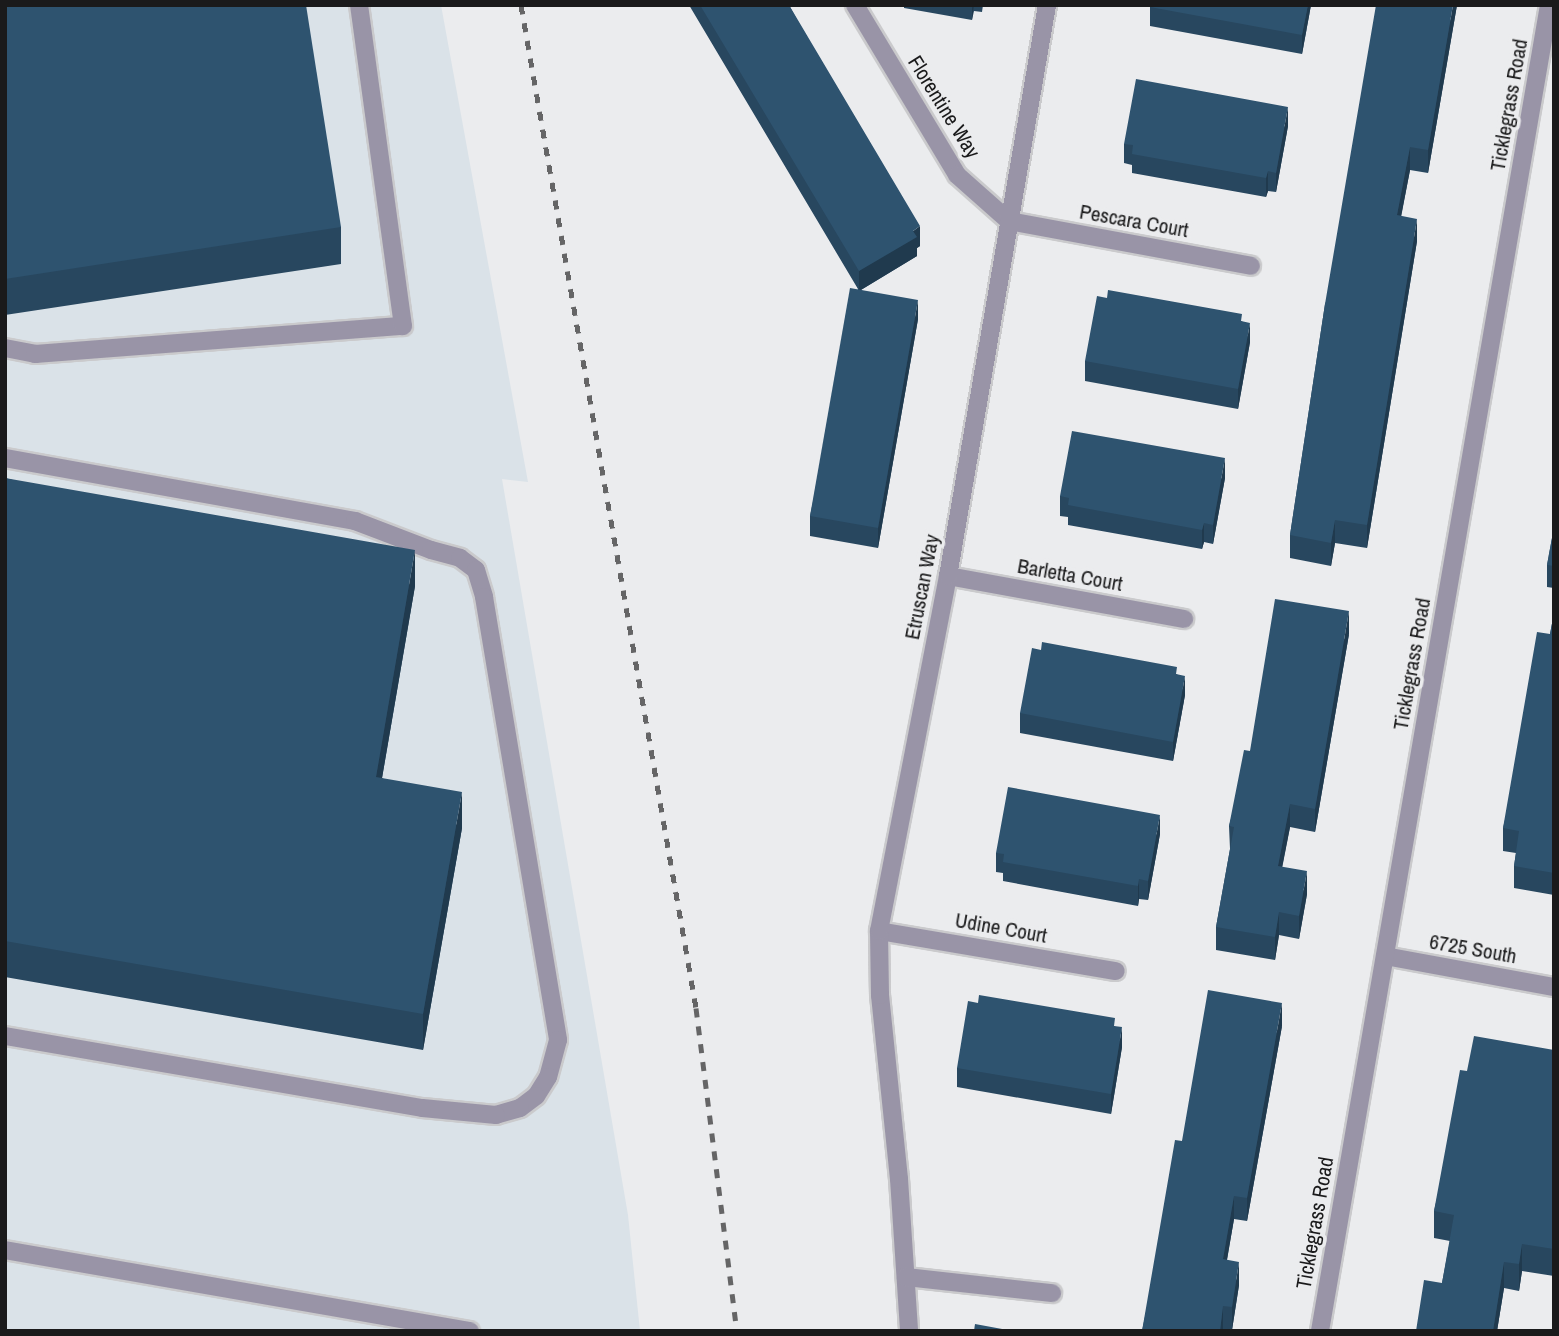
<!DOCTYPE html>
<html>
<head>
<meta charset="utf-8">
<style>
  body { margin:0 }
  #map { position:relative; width:1559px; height:1336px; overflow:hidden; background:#ebecee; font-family:"Archivo Narrow",sans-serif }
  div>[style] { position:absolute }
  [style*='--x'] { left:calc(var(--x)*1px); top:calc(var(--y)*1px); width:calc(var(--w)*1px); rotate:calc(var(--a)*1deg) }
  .built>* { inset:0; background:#dae2e8 }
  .roads { filter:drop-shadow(2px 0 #cacacc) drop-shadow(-2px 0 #cacacc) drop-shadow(0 2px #cacacc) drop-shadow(0 -2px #cacacc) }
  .service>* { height:18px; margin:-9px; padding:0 9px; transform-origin:9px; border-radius:9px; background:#9994a7 }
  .minor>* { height:18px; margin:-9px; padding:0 9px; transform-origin:9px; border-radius:9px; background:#9994a7 }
  .rail>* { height:5px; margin-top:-2.5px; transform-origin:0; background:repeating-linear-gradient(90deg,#656566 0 9px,transparent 0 18px) }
  .wall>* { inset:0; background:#28475f }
  .shaded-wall>* { inset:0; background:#203a4e }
  .building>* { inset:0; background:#2e536f }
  span { translate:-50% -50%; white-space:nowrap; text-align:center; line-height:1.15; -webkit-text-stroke:7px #ebecee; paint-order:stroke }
  .street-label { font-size:21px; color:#1a1a1b }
  .frame { position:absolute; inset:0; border:7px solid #1a1a1b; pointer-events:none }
</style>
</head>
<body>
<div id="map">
  <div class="built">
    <div style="clip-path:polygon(5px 5px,441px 5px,528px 482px,502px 479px,628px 1215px,640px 1331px,5px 1331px)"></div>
  </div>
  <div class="roads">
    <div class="service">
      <div style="--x:5;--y:348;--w:31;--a:11"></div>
      <div style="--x:35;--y:354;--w:369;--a:-4.4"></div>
      <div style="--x:403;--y:326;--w:324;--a:-97.8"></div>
      <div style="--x:5;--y:458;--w:356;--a:10.2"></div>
      <div style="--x:355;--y:521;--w:81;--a:20.9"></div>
      <div style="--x:431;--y:550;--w:30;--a:15"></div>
      <div style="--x:460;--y:558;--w:20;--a:37"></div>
      <div style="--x:476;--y:570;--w:28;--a:73"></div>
      <div style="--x:484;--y:597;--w:449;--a:80.5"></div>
      <div style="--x:558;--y:1040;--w:38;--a:105"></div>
      <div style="--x:548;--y:1077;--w:22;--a:122"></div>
      <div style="--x:536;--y:1096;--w:20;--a:143"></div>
      <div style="--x:520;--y:1108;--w:25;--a:164"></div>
      <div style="--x:496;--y:1115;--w:74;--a:-174.6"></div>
      <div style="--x:422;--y:1108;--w:423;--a:-170.2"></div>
      <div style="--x:899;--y:1179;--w:152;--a:86.2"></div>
      <div style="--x:5;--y:1250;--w:472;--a:9.9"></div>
      <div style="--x:906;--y:1277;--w:147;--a:6.3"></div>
    </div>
    <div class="minor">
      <div style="--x:855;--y:5;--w:198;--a:59"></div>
      <div style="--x:957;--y:175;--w:69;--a:41.5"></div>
      <div style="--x:1009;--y:221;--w:246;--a:10.5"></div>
      <div style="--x:948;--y:576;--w:240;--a:10.3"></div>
      <div style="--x:879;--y:931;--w:240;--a:9.6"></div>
      <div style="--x:1385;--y:956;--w:172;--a:10.4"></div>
      <div style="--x:899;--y:1179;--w:185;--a:-95.9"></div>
      <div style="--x:880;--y:995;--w:64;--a:-90.9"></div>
      <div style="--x:879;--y:931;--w:362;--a:-79"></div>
      <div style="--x:948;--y:576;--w:580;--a:-80.16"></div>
      <div style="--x:1320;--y:1331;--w:1346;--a:-80.2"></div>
    </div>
  </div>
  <div class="rail">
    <div style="--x:521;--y:5;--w:1018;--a:80.1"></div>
    <div style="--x:696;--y:1008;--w:326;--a:82.8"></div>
  </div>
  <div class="wall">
    <div style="clip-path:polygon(5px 5px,341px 227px,341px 264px,5px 315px)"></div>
    <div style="clip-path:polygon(689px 5px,789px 5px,920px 246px,917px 248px,917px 256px,861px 290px,918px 319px,878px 548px,810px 536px,810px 516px,858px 289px)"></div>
    <div style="clip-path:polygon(904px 5px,983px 5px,982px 12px,974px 11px,972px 20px,904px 8px)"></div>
    <div style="clip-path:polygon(1150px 5px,1311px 5px,1302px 54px,1150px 26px)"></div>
    <div style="clip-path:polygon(1457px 5px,1428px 173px,1410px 170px,1401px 216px,1417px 241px,1367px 548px,1335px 543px,1331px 566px,1290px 558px,1290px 535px,1325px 304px)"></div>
    <div style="clip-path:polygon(1288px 126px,1276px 192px,1268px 191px,1266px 197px,1132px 173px,1132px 165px,1124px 163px,1124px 144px)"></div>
    <div style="clip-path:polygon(1242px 321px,1250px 342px,1238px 409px,1085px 381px,1085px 361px)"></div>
    <div style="clip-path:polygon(5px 478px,415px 586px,382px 778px,462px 828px,423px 1050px,5px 977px)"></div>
    <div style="clip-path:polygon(1225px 478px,1213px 544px,1204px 542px,1202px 549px,1068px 525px,1068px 517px,1060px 516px,1060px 496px)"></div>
    <div style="clip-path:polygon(1554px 527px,1554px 588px,1547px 587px,1547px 565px)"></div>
    <div style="clip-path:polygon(1554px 613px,1554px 895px,1514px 888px,1514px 866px,1516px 853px,1503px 851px,1503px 828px,1550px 634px)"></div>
    <div style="clip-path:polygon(1349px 634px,1315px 832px,1290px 827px,1282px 867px,1307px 894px,1299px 939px,1279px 935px,1275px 960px,1216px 950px,1216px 927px,1230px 849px,1229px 826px,1250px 751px)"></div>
    <div style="clip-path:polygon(1177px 674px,1185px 695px,1173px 761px,1020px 733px,1020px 713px)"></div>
    <div style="clip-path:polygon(1160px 834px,1148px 900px,1139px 899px,1138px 906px,1003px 881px,1003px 873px,996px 872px,996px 853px)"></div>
    <div style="clip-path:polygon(1115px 1026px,1122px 1047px,1111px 1114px,957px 1087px,957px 1068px)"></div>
    <div style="clip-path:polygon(1282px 1026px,1247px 1221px,1234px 1219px,1227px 1260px,1239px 1285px,1232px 1330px,1223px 1329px,1223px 1331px,1142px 1331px,1182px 1141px)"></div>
    <div style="clip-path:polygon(1554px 1050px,1554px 1276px,1522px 1271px,1519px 1291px,1504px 1288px,1497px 1331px,1416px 1331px,1442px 1283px,1450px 1241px,1434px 1238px,1434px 1211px,1467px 1071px)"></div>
  </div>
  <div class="shaded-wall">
    <div style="clip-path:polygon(972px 5px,974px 5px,972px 20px)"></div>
    <div style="clip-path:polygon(1308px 5px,1311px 5px,1302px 54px,1302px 35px)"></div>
    <div style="clip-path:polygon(1453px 5px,1457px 5px,1428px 173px,1428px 150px)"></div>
    <div style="clip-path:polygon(1288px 107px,1288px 126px,1276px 192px,1276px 173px)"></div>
    <div style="clip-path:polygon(1410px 147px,1410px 170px,1397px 238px,1397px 215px)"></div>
    <div style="clip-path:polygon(1268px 171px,1268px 191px,1266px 197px,1266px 178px)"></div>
    <div style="clip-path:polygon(1417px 219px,1417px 241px,1367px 548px,1367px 525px)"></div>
    <div style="clip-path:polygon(920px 226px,920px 246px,917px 248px,917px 256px,859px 291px,859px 271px)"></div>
    <div style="clip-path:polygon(918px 300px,918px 319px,878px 548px,878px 528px)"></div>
    <div style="clip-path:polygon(1250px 323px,1250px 342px,1238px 409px,1238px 389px)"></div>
    <div style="clip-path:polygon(1225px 458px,1225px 478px,1213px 544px,1213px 525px)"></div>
    <div style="clip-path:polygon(1335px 520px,1335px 543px,1331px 566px,1331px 543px)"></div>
    <div style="clip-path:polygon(1204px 523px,1204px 542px,1202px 549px,1202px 530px)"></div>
    <div style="clip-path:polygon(415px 550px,415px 586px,376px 813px,376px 777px)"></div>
    <div style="clip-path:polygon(1349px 611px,1349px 634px,1315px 832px,1315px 809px)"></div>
    <div style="clip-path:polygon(1185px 676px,1185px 695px,1173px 761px,1173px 742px)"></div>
    <div style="clip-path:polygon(462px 792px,462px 828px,423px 1050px,423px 1014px)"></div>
    <div style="clip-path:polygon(1290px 804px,1290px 827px,1278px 889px,1278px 866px)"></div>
    <div style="clip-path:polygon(1160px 815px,1160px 834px,1148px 900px,1148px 881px)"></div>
    <div style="clip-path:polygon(1307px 871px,1307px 894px,1299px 939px,1299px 916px)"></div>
    <div style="clip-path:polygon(1139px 879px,1139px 899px,1138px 906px,1138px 886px)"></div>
    <div style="clip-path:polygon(1279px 912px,1279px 935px,1275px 960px,1275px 937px)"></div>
    <div style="clip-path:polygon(1282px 1003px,1282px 1026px,1247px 1221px,1247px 1198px)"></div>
    <div style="clip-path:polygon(1122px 1027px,1122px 1047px,1111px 1114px,1111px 1094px)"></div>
    <div style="clip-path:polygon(1234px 1196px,1234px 1219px,1223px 1282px,1223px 1259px)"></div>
    <div style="clip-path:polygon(1522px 1244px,1522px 1271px,1519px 1291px,1519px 1264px)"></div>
    <div style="clip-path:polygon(1239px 1262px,1239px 1285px,1232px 1330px,1232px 1307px)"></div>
    <div style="clip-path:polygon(1504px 1262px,1504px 1288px,1497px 1331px,1493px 1331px)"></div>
    <div style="clip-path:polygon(1223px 1306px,1223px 1331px,1220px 1331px)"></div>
  </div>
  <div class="building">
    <div style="clip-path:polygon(5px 5px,306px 5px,341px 227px,5px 279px)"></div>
    <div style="clip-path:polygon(700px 5px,789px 5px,920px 226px,913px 231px,917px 237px,859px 271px)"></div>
    <div style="clip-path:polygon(1150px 5px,1308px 5px,1302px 35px,1150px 7px)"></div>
    <div style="clip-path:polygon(1376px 5px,1453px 5px,1428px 150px,1410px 147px,1397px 215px,1417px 219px,1367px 525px,1335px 520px,1331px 543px,1290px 535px,1325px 304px)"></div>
    <div style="clip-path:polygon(1136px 79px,1288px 107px,1276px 173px,1268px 171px,1266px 178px,1132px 154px,1133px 145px,1124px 144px)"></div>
    <div style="clip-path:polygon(850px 288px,918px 300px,878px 528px,810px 516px)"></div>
    <div style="clip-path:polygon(1108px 290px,1242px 314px,1241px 321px,1250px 323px,1238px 389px,1085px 361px,1097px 296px,1107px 298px)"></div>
    <div style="clip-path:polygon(1072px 431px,1225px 458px,1213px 525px,1204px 523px,1202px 530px,1068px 505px,1069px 498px,1060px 496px)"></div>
    <div style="clip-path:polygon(5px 478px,415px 550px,376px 777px,462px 792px,423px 1014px,5px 941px)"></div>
    <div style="clip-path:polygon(1554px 527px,1554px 566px,1547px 565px)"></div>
    <div style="clip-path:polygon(1275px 599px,1349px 611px,1315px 809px,1290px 804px,1278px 866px,1307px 871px,1299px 916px,1279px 912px,1275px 937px,1216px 927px,1234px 827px,1229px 826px,1244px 750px,1250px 751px)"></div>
    <div style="clip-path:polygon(1554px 613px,1554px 873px,1514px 866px,1519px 831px,1503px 828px,1537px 632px,1550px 634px)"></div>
    <div style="clip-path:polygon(1042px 642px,1177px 667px,1176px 674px,1185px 676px,1173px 742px,1020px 713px,1032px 648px,1041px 650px)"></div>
    <div style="clip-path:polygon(1008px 787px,1160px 815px,1148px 881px,1139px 879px,1138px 886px,1003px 862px,1004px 854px,996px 853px)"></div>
    <div style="clip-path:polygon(1208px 990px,1282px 1003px,1247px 1198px,1234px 1196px,1223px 1259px,1239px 1262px,1232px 1307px,1223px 1306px,1220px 1331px,1142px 1331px,1175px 1140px,1182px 1141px)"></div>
    <div style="clip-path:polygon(979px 995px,1115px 1018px,1114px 1026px,1122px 1027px,1111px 1094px,957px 1068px,968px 1001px,978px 1003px)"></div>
    <div style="clip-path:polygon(1474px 1036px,1554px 1050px,1554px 1249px,1522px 1244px,1519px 1264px,1504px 1262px,1493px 1331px,1416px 1331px,1424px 1280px,1442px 1283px,1454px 1215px,1434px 1211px,1460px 1070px,1467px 1071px)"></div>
    <div style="clip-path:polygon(975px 1324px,1013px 1331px,974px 1331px)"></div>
  </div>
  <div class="street-label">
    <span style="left:1509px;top:105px;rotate:-80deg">Ticklegrass Road</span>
    <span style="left:944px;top:107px;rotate:58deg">Florentine Way</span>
    <span style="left:1134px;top:221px;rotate:10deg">Pescara Court</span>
    <span style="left:1070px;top:575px;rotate:10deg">Barletta Court</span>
    <span style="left:922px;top:587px;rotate:-79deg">Etruscan Way</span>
    <span style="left:1412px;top:664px;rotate:-80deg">Ticklegrass Road</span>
    <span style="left:1001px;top:928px;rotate:10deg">Udine Court</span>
    <span style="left:1473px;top:949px;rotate:10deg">6725 South</span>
    <span style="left:1315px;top:1223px;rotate:-80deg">Ticklegrass Road</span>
  </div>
  <div class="frame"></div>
</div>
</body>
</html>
